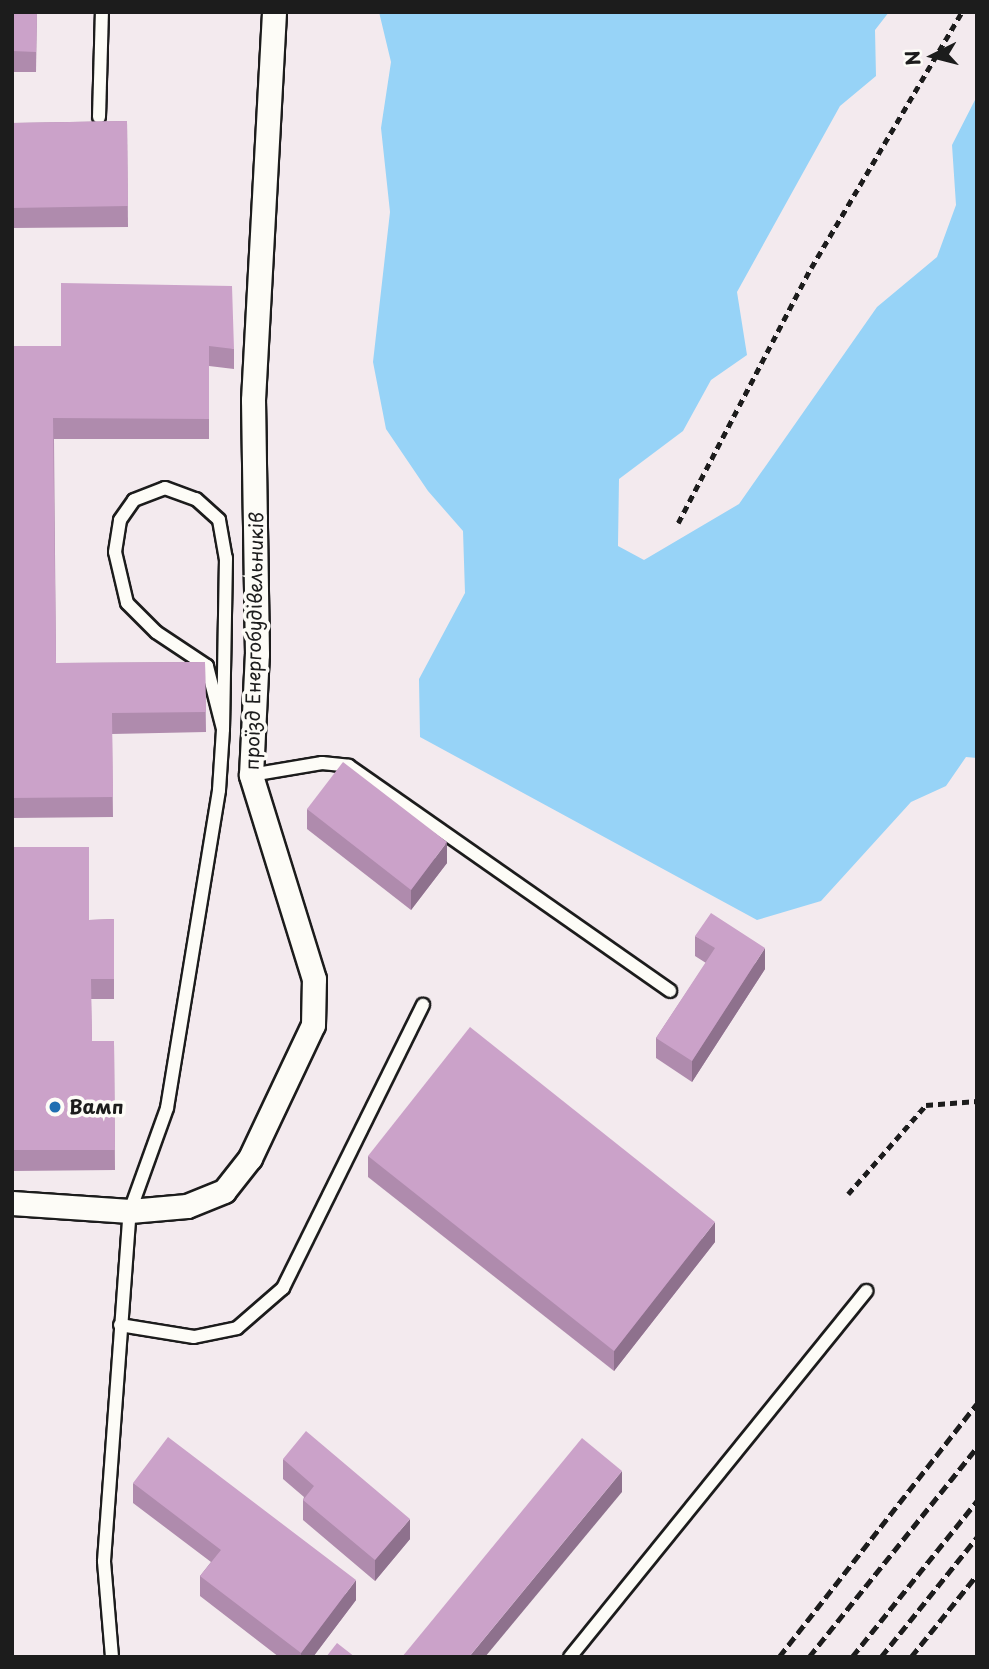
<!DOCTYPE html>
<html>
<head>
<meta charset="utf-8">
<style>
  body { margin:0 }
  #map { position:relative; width:989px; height:1669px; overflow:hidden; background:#f3eaee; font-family:"Playpen Sans",sans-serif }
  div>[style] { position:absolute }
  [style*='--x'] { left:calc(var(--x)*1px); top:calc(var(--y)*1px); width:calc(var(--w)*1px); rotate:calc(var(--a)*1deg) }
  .water>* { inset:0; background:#97d3f7 }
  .path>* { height:4.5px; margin-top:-2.25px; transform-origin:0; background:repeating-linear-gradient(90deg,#1c1c1c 0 7px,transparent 0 12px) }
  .roads { filter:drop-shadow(2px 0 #1c1c1c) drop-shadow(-2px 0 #1c1c1c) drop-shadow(0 2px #1c1c1c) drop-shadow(0 -2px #1c1c1c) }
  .service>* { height:12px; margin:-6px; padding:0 6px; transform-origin:6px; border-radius:6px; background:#fdfcf7 }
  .minor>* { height:23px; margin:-11.5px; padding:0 11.5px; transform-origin:11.5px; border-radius:11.5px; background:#fdfcf7 }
  .rail>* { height:5px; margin-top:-2.5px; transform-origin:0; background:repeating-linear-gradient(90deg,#1c1c1c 0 10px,transparent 0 15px) }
  .wall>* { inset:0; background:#af8bad }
  .shaded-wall>* { inset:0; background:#8e718d }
  .building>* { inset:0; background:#cba2c9 }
  .dots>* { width:19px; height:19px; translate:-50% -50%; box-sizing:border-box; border:4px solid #fdfcf7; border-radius:50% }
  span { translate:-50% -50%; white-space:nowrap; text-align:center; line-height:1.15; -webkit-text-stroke:7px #fdfcf7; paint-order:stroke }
  .street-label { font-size:19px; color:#1c1c1c }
  .poi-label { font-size:19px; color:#1c1c1c; font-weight:700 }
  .left { translate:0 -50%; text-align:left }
  .frame { position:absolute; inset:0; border:14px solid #1c1c1c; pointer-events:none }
  .north { position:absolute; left:898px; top:21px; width:70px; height:70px; -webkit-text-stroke:5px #fdfcf7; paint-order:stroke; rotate:264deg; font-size:19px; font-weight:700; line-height:28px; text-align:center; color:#1c1c1c }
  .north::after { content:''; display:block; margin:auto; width:24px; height:32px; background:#1c1c1c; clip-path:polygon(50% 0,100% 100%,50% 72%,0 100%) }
</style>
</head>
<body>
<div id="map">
  <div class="water">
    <div style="clip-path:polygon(379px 12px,889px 12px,875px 30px,876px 76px,840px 106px,737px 292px,747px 355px,711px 380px,683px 431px,619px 479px,618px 546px,644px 560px,739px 504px,877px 307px,937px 257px,956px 205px,952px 145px,977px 96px,977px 758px,966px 757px,946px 786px,911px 802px,821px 901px,757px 920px,420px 737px,419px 679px,465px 593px,463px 531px,428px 491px,386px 429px,373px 362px,390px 212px,381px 128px,391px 62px)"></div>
  </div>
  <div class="path">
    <div style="--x:678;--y:523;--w:288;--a:-62.5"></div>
    <div style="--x:811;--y:268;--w:297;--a:-59.5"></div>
    <div style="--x:848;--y:1194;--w:118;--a:-48.8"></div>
    <div style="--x:926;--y:1105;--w:51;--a:-4.5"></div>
  </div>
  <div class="roads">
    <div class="service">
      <div style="--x:99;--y:117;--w:105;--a:-88.4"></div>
      <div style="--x:251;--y:775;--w:72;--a:-9.6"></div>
      <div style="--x:322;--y:763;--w:27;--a:6"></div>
      <div style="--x:349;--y:766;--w:392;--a:35"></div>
      <div style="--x:120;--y:1325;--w:75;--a:9.2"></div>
      <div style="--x:194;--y:1337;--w:44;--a:-11.8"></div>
      <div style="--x:237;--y:1328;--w:61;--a:-41"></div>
      <div style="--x:283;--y:1288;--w:316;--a:-63.7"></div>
      <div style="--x:112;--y:1657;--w:96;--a:-94.8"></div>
      <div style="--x:104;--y:1561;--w:351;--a:-85.8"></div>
      <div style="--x:130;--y:1211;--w:109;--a:-70.2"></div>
      <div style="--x:167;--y:1108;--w:322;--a:-80.7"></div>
      <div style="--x:219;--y:790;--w:61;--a:-86.2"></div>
      <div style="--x:223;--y:729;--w:65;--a:-104.3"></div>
      <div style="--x:207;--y:666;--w:61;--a:-146.3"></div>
      <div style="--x:156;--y:632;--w:41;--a:-135"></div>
      <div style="--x:127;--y:603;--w:52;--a:-103.2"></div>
      <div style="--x:115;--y:552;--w:32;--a:-81"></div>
      <div style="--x:120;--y:520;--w:24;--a:-55"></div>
      <div style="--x:134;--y:500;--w:33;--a:-21"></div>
      <div style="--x:165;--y:488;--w:33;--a:20"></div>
      <div style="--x:196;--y:499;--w:31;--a:42"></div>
      <div style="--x:219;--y:520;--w:39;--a:80"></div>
      <div style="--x:226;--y:558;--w:171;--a:91"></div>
      <div style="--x:570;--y:1657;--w:471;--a:-51"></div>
    </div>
    <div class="minor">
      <div style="--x:12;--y:1203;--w:118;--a:3.9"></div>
      <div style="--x:130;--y:1211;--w:57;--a:-5"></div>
      <div style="--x:187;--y:1206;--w:40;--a:-22"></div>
      <div style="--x:224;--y:1191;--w:42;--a:-51.8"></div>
      <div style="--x:250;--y:1158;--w:147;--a:-64.7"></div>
      <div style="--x:313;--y:1025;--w:46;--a:-88.8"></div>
      <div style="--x:314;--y:979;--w:214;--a:-107.2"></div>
      <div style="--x:251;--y:775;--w:121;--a:-87.2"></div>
      <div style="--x:257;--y:654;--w:254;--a:-90.9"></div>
      <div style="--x:253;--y:400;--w:389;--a:-86.9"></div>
    </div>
  </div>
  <div class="rail">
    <div style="--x:779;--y:1657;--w:321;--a:-52"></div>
    <div style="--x:809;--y:1657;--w:269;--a:-51.3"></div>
    <div style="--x:852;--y:1657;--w:200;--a:-51.3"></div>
    <div style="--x:881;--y:1657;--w:154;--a:-51.3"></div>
    <div style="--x:911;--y:1657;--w:105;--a:-51.2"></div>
  </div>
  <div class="wall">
    <div style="clip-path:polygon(12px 12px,37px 12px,36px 72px,12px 72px)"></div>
    <div style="clip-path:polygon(127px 121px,128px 227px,12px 228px,12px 123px)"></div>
    <div style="clip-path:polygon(61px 283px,234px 349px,234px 369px,209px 366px,209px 439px,54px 439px,56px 663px,205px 662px,206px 732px,112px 734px,113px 817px,12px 818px,12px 346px,61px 346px)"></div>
    <div style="clip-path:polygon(307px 809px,447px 863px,411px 910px,307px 829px)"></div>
    <div style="clip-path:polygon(12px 847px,89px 920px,114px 919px,114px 999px,91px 999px,92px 1041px,114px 1041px,115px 1170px,12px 1171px)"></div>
    <div style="clip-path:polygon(695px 936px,765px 969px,692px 1082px,656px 1058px,656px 1038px,706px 963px,695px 956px)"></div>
    <div style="clip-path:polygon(368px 1156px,715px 1242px,614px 1371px,368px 1177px)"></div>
    <div style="clip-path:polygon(283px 1459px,410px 1539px,375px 1581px,303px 1520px,303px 1500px,304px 1497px,283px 1479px)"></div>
    <div style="clip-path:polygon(133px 1483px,356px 1600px,313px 1657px,279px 1657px,200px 1596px,200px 1576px,211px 1562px,133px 1503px)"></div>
  </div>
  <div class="shaded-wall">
    <div style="clip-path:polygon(447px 842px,447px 863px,411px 910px,411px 890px)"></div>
    <div style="clip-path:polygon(765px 948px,765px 969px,692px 1082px,692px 1061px)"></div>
    <div style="clip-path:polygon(715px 1222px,715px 1242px,614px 1371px,614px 1351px)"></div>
    <div style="clip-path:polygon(622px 1471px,622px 1492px,485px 1657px,469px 1657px)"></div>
    <div style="clip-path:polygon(410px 1519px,410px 1539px,375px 1581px,375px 1560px)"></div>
    <div style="clip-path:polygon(356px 1580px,356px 1600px,313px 1657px,301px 1657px,301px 1653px)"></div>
  </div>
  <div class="building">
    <div style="clip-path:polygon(12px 12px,37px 12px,36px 52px,12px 51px)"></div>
    <div style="clip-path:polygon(127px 121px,128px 206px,12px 208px,12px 123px)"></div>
    <div style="clip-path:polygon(61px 283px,232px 286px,234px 349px,209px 346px,209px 419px,53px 418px,56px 663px,205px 662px,206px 712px,112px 713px,113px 797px,12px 798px,12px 346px,61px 346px)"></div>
    <div style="clip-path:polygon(343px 762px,447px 842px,411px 890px,307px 809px)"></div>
    <div style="clip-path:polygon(12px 847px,89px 847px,89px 920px,114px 919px,114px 979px,91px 979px,92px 1041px,114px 1041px,115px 1150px,12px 1150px)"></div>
    <div style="clip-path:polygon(711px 913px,765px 948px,692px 1061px,656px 1038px,715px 948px,695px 936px)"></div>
    <div style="clip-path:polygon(470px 1027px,715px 1222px,614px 1351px,368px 1156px)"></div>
    <div style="clip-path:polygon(306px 1431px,410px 1519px,375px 1560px,303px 1500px,314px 1486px,283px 1459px)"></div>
    <div style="clip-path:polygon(168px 1437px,356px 1580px,301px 1653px,200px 1576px,221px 1550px,133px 1483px)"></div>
    <div style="clip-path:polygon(582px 1438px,622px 1471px,469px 1657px,402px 1657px)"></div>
    <div style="clip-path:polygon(337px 1643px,355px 1657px,326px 1657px)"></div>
  </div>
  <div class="dots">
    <div style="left:55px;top:1107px;background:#1f6fb2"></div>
  </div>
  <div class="street-label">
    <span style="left:254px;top:641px;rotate:-89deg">проїзд Енергобудівельників</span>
  </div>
  <div class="poi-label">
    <span class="left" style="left:69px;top:1107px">Вамп</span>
  </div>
  <div class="frame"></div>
  <div class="north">N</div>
</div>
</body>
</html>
